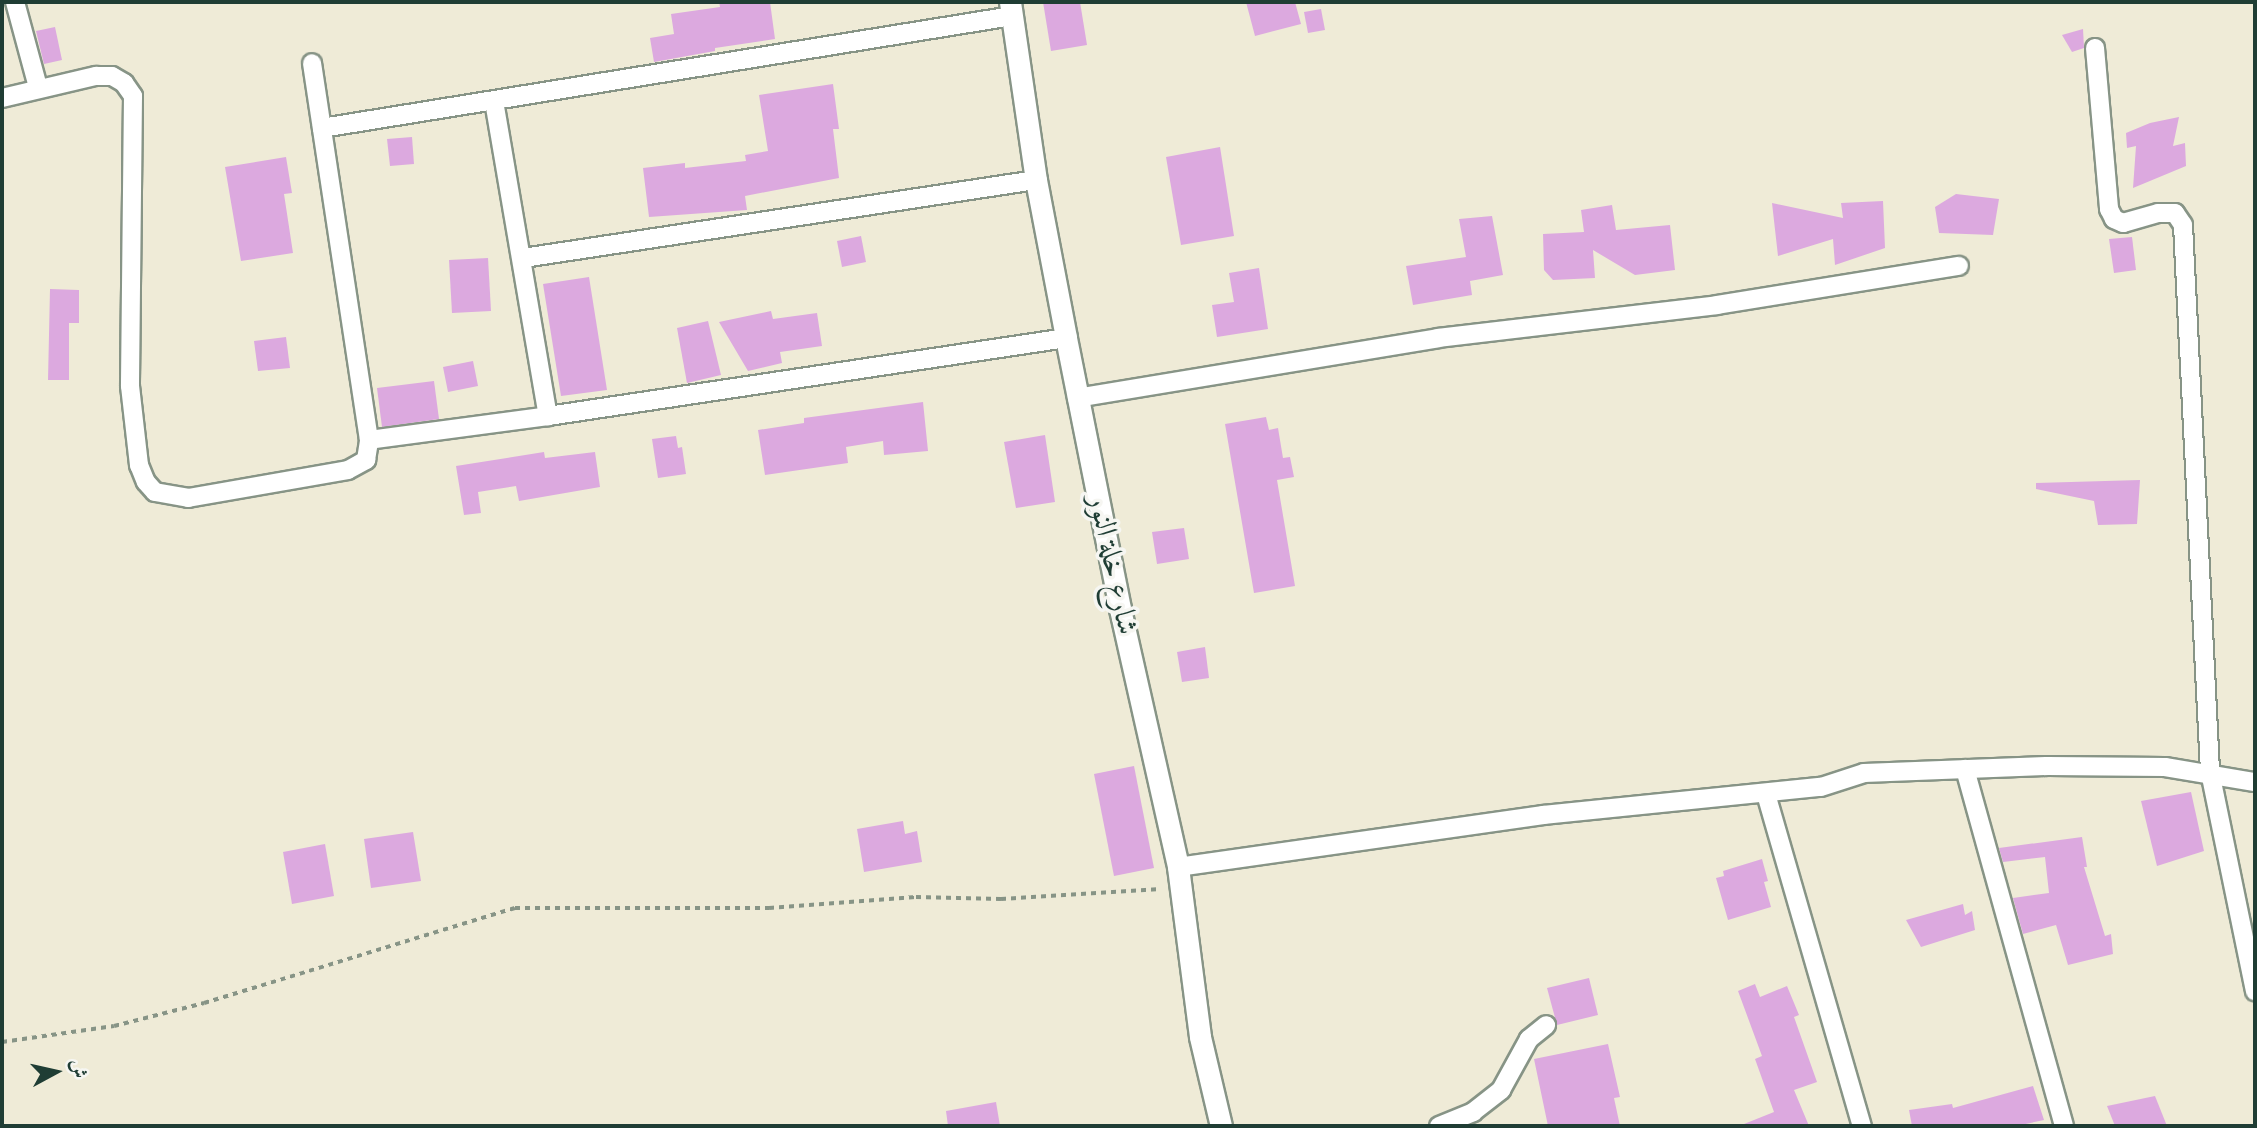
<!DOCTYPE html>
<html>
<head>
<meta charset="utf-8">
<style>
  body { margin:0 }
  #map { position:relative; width:2257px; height:1128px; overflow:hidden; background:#efebd7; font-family:"Sorts Mill Goudy",Amiri,serif }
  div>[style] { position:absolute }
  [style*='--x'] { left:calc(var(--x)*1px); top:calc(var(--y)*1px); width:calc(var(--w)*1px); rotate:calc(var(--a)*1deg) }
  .building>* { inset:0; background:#dca9df }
  .path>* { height:3.5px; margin-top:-1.75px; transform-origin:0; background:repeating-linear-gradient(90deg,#879486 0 5px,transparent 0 10px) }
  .roads { filter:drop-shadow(2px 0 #879486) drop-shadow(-2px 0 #879486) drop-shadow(0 2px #879486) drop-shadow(0 -2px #879486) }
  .minor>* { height:18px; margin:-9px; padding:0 9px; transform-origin:9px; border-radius:9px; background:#fff }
  .tertiary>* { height:21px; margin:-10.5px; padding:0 10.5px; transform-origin:10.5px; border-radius:10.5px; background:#fff }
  span { translate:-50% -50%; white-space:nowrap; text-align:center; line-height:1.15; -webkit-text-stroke:7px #f6f6f2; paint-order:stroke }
  .street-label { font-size:30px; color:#1f3d34 }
  .frame { position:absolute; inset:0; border:4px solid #1f3d34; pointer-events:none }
  .north { position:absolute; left:21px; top:1037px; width:70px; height:70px; -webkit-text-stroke:5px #f6f6f2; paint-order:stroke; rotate:82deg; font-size:19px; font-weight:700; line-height:28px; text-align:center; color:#1f3d34 }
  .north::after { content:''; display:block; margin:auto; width:24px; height:32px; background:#1f3d34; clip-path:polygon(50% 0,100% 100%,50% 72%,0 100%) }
</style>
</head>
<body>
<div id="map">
  <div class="building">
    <div style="clip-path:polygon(719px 2px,770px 2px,775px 39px,715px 48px,715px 51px,654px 62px,650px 38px,674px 34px,671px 14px,720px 7px)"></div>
    <div style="clip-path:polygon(1043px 2px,1080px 2px,1087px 45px,1051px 51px)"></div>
    <div style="clip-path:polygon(1246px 2px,1295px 2px,1301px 24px,1255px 36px)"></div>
    <div style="clip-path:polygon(1321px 9px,1325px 30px,1308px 33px,1304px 12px)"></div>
    <div style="clip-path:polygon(55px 27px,62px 60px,44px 64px,36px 31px)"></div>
    <div style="clip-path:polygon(2083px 29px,2084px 48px,2072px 52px,2062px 35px)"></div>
    <div style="clip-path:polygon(833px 84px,839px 129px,833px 129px,839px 178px,745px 196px,747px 210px,649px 217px,643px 168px,685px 163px,685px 168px,746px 161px,745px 155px,768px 151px,759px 95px)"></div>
    <div style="clip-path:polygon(2179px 117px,2173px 146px,2185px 143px,2186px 166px,2133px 188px,2136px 146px,2127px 148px,2126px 133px,2150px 123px)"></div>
    <div style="clip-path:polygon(412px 137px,414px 164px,390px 166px,387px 139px)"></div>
    <div style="clip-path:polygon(1220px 147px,1234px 236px,1181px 245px,1166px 157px)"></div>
    <div style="clip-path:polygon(286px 157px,292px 193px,284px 194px,293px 253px,241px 261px,225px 167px)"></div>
    <div style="clip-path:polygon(1956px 194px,1999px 199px,1993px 235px,1939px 233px,1935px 207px)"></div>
    <div style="clip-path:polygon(1883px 201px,1885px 248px,1835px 265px,1833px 239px,1778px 256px,1772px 203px,1843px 218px,1841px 203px)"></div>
    <div style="clip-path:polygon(1612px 205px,1616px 230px,1670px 225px,1675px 270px,1635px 275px,1593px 250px,1595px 278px,1553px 280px,1544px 270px,1543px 234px,1584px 232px,1581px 210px)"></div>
    <div style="clip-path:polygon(1492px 216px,1503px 275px,1470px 281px,1472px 295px,1413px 305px,1406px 266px,1466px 257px,1459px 219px)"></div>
    <div style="clip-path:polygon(861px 236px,866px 262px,842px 267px,837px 241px)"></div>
    <div style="clip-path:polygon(2132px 237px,2136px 270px,2114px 273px,2109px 239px)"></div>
    <div style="clip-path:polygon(488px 258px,491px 311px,452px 313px,449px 260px)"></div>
    <div style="clip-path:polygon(1259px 268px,1268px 329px,1217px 337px,1212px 305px,1234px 302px,1229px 273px)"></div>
    <div style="clip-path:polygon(589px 277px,607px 390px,561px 396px,543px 284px)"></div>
    <div style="clip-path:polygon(50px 289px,79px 290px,79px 323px,69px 323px,69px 380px,48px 380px)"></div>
    <div style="clip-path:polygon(771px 311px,773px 319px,817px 313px,822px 346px,780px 352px,782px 363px,748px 371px,719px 322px)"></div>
    <div style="clip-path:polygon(708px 321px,721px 375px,687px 383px,677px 328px)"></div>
    <div style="clip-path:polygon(286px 337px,290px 368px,258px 371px,254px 341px)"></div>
    <div style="clip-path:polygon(473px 361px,478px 386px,448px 392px,443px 367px)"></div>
    <div style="clip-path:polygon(434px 381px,439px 419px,382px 427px,377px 388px)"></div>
    <div style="clip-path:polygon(923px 402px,928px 451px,884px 455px,883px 441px,846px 447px,848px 463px,765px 475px,758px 430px,804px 423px,804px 418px)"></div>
    <div style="clip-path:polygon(1266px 417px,1269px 430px,1278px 428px,1283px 458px,1290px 457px,1294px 477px,1277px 480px,1295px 586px,1254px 593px,1225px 424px)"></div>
    <div style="clip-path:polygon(1045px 435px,1055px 502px,1016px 508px,1004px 442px)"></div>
    <div style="clip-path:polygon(676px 436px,678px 448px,682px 447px,686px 474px,658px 478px,652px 439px)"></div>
    <div style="clip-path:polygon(544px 452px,545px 458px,595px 452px,600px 487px,519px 501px,516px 486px,478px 492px,481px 513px,464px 515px,456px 466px)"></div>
    <div style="clip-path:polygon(2140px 480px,2137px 524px,2098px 525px,2094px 501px,2036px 489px,2036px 483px)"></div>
    <div style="clip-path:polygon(1184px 528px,1189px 559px,1157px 564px,1152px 532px)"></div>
    <div style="clip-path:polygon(1205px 647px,1209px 678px,1182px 682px,1177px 652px)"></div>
    <div style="clip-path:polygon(1134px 766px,1154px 868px,1114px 876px,1094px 774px)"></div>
    <div style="clip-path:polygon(2191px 792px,2204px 851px,2157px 866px,2141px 801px)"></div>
    <div style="clip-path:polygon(903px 821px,905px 834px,917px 831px,922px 862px,864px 872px,857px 829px)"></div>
    <div style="clip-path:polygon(413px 832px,421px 881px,371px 888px,364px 839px)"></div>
    <div style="clip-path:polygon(2082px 837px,2087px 867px,2084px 867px,2105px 936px,2111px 934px,2113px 954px,2068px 965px,2056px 925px,2023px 934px,2013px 898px,2049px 893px,2045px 857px,2003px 862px,1999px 848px)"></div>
    <div style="clip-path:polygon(325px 844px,334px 896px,292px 904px,283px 852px)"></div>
    <div style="clip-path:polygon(1762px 859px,1768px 881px,1764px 882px,1771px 907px,1728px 920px,1716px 878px,1724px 876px,1723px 871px)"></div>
    <div style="clip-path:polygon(1963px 904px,1965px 915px,1972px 911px,1975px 930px,1921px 947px,1906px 920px)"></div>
    <div style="clip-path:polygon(1589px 978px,1598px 1015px,1557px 1025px,1547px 988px)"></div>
    <div style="clip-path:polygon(1755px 984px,1760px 997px,1787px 986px,1799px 1015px,1794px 1017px,1817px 1082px,1794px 1090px,1809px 1126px,1739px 1126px,1774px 1112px,1755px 1059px,1762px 1056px,1738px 991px)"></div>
    <div style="clip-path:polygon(1608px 1044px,1620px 1097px,1614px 1098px,1620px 1126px,1548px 1126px,1534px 1059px)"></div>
    <div style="clip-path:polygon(2033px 1086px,2044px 1120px,2016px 1126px,1912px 1126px,1909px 1110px,1952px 1104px,1953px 1108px)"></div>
    <div style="clip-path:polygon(2155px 1096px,2167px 1126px,2115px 1126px,2107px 1106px)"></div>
    <div style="clip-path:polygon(996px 1102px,1000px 1126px,948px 1126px,946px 1111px)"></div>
  </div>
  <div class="path">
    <div style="--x:2;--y:1042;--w:113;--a:-8.1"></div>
    <div style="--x:114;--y:1026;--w:93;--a:-14.3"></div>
    <div style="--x:204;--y:1003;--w:325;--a:-17"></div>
    <div style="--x:515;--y:908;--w:254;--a:0"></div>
    <div style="--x:769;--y:908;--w:147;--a:-4.3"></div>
    <div style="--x:916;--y:897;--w:85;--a:1.3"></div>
    <div style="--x:1001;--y:899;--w:160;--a:-3.6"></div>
  </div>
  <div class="roads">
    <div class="minor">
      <div style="--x:15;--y:2;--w:88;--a:74.9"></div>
      <div style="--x:2095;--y:48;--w:162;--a:85"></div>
      <div style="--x:2109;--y:209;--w:11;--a:63"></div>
      <div style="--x:2114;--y:219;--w:10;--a:24"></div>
      <div style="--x:2123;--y:223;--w:36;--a:-16"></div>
      <div style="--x:2158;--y:213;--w:17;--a:0"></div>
      <div style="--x:2175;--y:213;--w:14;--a:56"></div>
      <div style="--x:2183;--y:225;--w:548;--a:87.17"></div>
      <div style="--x:2210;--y:772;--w:224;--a:78.4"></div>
      <div style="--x:2;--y:98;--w:97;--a:-13.2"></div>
      <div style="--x:96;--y:76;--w:16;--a:0"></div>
      <div style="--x:112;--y:76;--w:14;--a:30"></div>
      <div style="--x:124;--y:83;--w:16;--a:55"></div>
      <div style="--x:133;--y:96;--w:290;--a:90.6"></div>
      <div style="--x:130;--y:386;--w:80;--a:83.5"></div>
      <div style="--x:139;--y:465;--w:18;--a:68"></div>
      <div style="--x:146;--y:482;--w:13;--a:48"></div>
      <div style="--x:155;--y:492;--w:34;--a:10"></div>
      <div style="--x:188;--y:498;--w:162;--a:-9.9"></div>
      <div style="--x:348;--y:470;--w:21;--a:-29"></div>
      <div style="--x:366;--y:460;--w:20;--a:-81"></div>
      <div style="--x:369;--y:440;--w:381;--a:-98.6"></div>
      <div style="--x:494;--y:101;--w:320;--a:80.3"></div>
      <div style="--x:322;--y:128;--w:699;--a:-9.22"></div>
      <div style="--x:523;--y:258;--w:519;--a:-8.65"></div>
      <div style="--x:1077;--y:398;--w:366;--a:-9.4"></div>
      <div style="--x:1438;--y:338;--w:281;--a:-6.7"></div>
      <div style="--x:1717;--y:305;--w:245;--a:-9.2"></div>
      <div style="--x:369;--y:440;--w:181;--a:-7.6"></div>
      <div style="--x:548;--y:416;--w:524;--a:-8.56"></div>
      <div style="--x:1965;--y:769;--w:370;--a:74.5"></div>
      <div style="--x:1766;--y:794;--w:346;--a:73.9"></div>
      <div style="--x:1178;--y:867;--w:369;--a:-8.1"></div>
      <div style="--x:1543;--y:815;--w:279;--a:-5.8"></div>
      <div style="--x:1821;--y:787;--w:45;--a:-18"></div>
      <div style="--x:1864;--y:773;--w:184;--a:-2.2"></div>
      <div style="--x:2048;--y:766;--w:117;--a:0.5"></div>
      <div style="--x:2165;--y:767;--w:91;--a:9.5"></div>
      <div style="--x:1439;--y:1126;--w:37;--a:-22"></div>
      <div style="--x:1473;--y:1112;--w:36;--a:-38"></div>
      <div style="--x:1501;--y:1090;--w:58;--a:-61.2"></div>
      <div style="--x:1529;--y:1039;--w:22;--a:-39"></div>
    </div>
    <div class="tertiary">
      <div style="--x:1010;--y:2;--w:180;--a:81.7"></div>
      <div style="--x:1036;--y:180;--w:161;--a:79.2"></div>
      <div style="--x:1066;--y:338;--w:276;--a:78.7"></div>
      <div style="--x:1120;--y:609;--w:264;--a:77.3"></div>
      <div style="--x:1178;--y:867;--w:171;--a:82.6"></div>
      <div style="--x:1200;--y:1037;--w:91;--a:76.7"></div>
    </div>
  </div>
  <div class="street-label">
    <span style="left:1111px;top:565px;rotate:78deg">شارع خلة النور</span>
  </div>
  <div class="frame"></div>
  <div class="north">ش</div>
</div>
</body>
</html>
